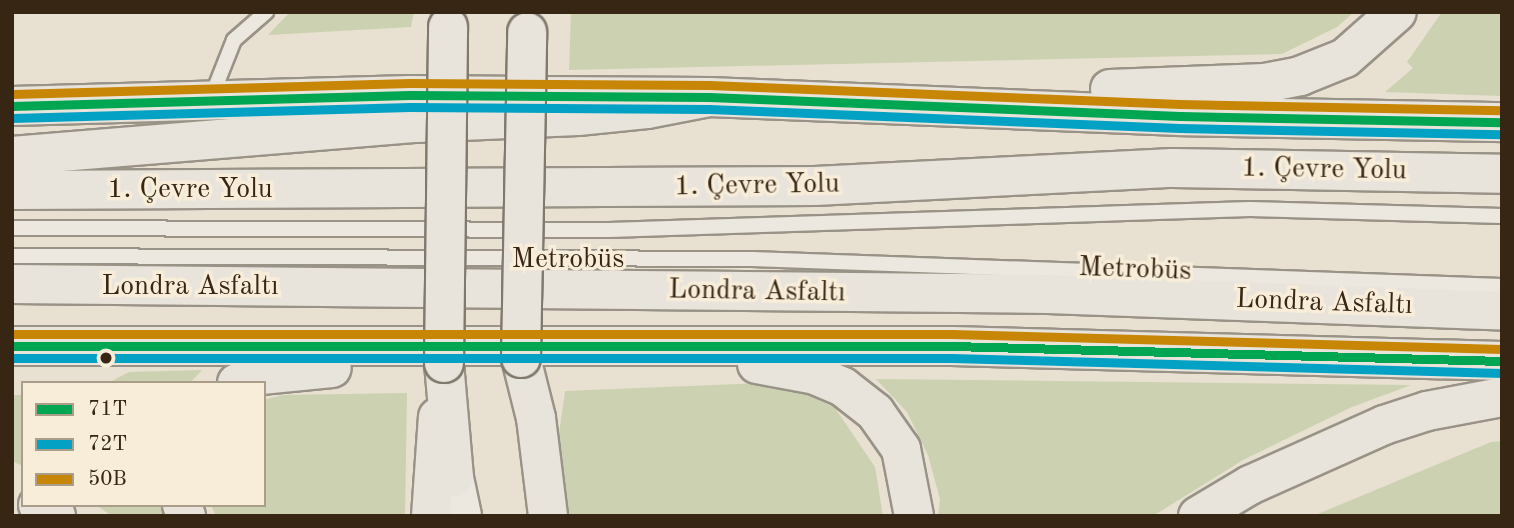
<!DOCTYPE html>
<html>
<head>
<meta charset="utf-8">
<style>
  body { margin:0 }
  #map { position:relative; width:1514px; height:528px; overflow:hidden; background:#e8e0d0; font-family:"Old Standard TT",serif }
  div>[style] { position:absolute }
  [style*='--x'] { left:calc(var(--x)*1px); top:calc(var(--y)*1px); width:calc(var(--w)*1px); rotate:calc(var(--a)*1deg) }
  .green>* { inset:0; background:#ccd1b1 }
  .roads { filter:drop-shadow(2px 0 #999387) drop-shadow(-2px 0 #999387) drop-shadow(0 2px #999387) drop-shadow(0 -2px #999387) }
  .service>* { height:14px; margin:-7px; padding:0 7px; transform-origin:7px; border-radius:7px; background:#ece8e0 }
  .secondary>* { height:38px; margin:-19px; padding:0 19px; transform-origin:19px; border-radius:19px; background:#ece8e0 }
  .primary>* { height:38px; margin:-19px; padding:0 19px; transform-origin:19px; border-radius:19px; background:#e9e4db }
  .trunk>* { height:38px; margin:-19px; padding:0 19px; transform-origin:19px; border-radius:19px; background:#e9e4db }
  .bridges { filter:drop-shadow(2px 0 #80796e) drop-shadow(-2px 0 #80796e) drop-shadow(0 2px #80796e) drop-shadow(0 -2px #80796e) }
  .primary-bridge>* { height:38px; margin:-19px; padding:0 19px; transform-origin:19px; border-radius:19px; background:#e9e4db }
  .bus-1>* { height:9px; margin:-4.5px; padding:0 4.5px; transform-origin:4.5px; border-radius:4.5px; background:#00a651 }
  .bus-2>* { height:9px; margin:-4.5px; padding:0 4.5px; transform-origin:4.5px; border-radius:4.5px; background:#03a2c5 }
  .bus-3>* { height:9px; margin:-4.5px; padding:0 4.5px; transform-origin:4.5px; border-radius:4.5px; background:#c78605 }
  .dots>* { width:19px; height:19px; translate:-50% -50%; box-sizing:border-box; border:4px solid #f7edd9; border-radius:50% }
  span { translate:-50% -50%; white-space:nowrap; text-align:center; line-height:1.15; -webkit-text-stroke:7px #f7edd9; paint-order:stroke }
  .street-label { font-size:28px; color:#362613 }
  .frame { position:absolute; inset:0; border:14px solid #362613; pointer-events:none }
  .legend { position:absolute; left:21px; top:381px; width:245px; height:126px; box-sizing:border-box; background:#f7edd9; border:2px solid #aa9d8a; margin:0; padding:9px 12px; list-style:none; font-size:21px; color:#362613 }
  .legend li { display:flex; align-items:center; gap:14px; height:35px }
  .legend b { width:35px; border:2px solid #aa9d8a }
</style>
</head>
<body>
<div id="map">
  <div class="green">
    <div style="clip-path:polygon(290px 12px,414px 12px,411px 27px,268px 35px)"></div>
    <div style="clip-path:polygon(571px 12px,1354px 12px,1337px 27px,1282px 54px,569px 70px)"></div>
    <div style="clip-path:polygon(1442px 12px,1502px 12px,1502px 96px,1385px 92px,1413px 68px,1407px 62px)"></div>
    <div style="clip-path:polygon(202px 370px,190px 383px,108px 383px,129px 372px)"></div>
    <div style="clip-path:polygon(876px 379px,1411px 385px,1352px 407px,1243px 460px,1153px 516px,938px 516px,940px 499px,928px 455px,907px 412px)"></div>
    <div style="clip-path:polygon(764px 383px,796px 389px,835px 408px,875px 467px,883px 516px,564px 516px,554px 469px,565px 391px)"></div>
    <div style="clip-path:polygon(407px 393px,405px 516px,216px 516px,211px 505px,264px 505px,264px 400px,283px 395px)"></div>
    <div style="clip-path:polygon(12px 395px,23px 395px,23px 466px,12px 461px)"></div>
    <div style="clip-path:polygon(1502px 441px,1502px 516px,1313px 516px,1491px 442px)"></div>
    <div style="clip-path:polygon(96px 505px,166px 505px,169px 516px,112px 516px)"></div>
  </div>
  <div class="roads">
    <div class="service">
      <div style="--x:211;--y:98;--w:62;--a:-68.4"></div>
      <div style="--x:234;--y:40;--w:43;--a:-41.2"></div>
      <div style="--x:12;--y:228;--w:597;--a:0.19"></div>
      <div style="--x:609;--y:230;--w:641;--a:-1.88"></div>
      <div style="--x:1250;--y:209;--w:252;--a:1.6"></div>
      <div style="--x:12;--y:256;--w:740;--a:0.23"></div>
      <div style="--x:752;--y:259;--w:750;--a:2.06"></div>
    </div>
    <div class="secondary">
      <div style="--x:454;--y:478;--w:39;--a:78"></div>
    </div>
    <div class="primary">
      <div style="--x:1110;--y:89;--w:155;--a:-2.2"></div>
      <div style="--x:1265;--y:83;--w:36;--a:-11"></div>
      <div style="--x:1300;--y:76;--w:48;--a:-21.8"></div>
      <div style="--x:1345;--y:58;--w:69;--a:-41.5"></div>
      <div style="--x:12;--y:106;--w:398;--a:-1.6"></div>
      <div style="--x:410;--y:95;--w:299;--a:0.4"></div>
      <div style="--x:709;--y:97;--w:471;--a:2.3"></div>
      <div style="--x:1180;--y:116;--w:322;--a:1.1"></div>
      <div style="--x:12;--y:346;--w:940;--a:0"></div>
      <div style="--x:952;--y:346;--w:550;--a:1.56"></div>
      <div style="--x:521;--y:358;--w:62;--a:76"></div>
      <div style="--x:536;--y:418;--w:99;--a:83"></div>
      <div style="--x:757;--y:364;--w:59;--a:10.7"></div>
      <div style="--x:815;--y:375;--w:30;--a:23"></div>
      <div style="--x:843;--y:387;--w:41;--a:38"></div>
      <div style="--x:875;--y:412;--w:45;--a:54.9"></div>
      <div style="--x:901;--y:449;--w:68;--a:79"></div>
      <div style="--x:237;--y:383;--w:25;--a:-18"></div>
      <div style="--x:261;--y:375;--w:71;--a:-5.6"></div>
      <div style="--x:38;--y:505;--w:21;--a:31"></div>
      <div style="--x:182;--y:505;--w:12;--a:70"></div>
      <div style="--x:431;--y:516;--w:99;--a:-86"></div>
      <div style="--x:1198;--y:516;--w:61;--a:-30.8"></div>
      <div style="--x:1250;--y:485;--w:147;--a:-24.1"></div>
      <div style="--x:1384;--y:425;--w:45;--a:-18"></div>
      <div style="--x:1427;--y:411;--w:76;--a:-10.6"></div>
    </div>
    <div class="trunk">
      <div style="--x:12;--y:156;--w:406;--a:-4.7"></div>
      <div style="--x:417;--y:123;--w:161;--a:-2.5"></div>
      <div style="--x:578;--y:116;--w:69;--a:-5.8"></div>
      <div style="--x:647;--y:109;--w:63;--a:-11"></div>
      <div style="--x:12;--y:190;--w:803;--a:-0.29"></div>
      <div style="--x:815;--y:186;--w:358;--a:-2.9"></div>
      <div style="--x:1173;--y:168;--w:329;--a:1"></div>
      <div style="--x:12;--y:284;--w:1036;--a:0.55"></div>
      <div style="--x:1048;--y:294;--w:454;--a:2.1"></div>
      <div style="--x:444;--y:363;--w:115;--a:85"></div>
    </div>
  </div>
  <div class="bridges">
    <div class="primary-bridge">
      <div style="--x:521;--y:358;--w:326;--a:-88.9"></div>
      <div style="--x:444;--y:363;--w:336;--a:-89.3"></div>
    </div>
  </div>
  <div class="bus-1">
    <div style="--x:12;--y:106;--w:398;--a:-1.6"></div>
    <div style="--x:410;--y:95;--w:299;--a:0.4"></div>
    <div style="--x:709;--y:97;--w:471;--a:2.3"></div>
    <div style="--x:1180;--y:116;--w:322;--a:1.1"></div>
    <div style="--x:12;--y:346;--w:940;--a:0"></div>
    <div style="--x:952;--y:346;--w:550;--a:1.56"></div>
  </div>
  <div class="bus-2">
    <div style="--x:12;--y:118;--w:398;--a:-1.6"></div>
    <div style="--x:410;--y:107;--w:299;--a:0.4"></div>
    <div style="--x:709;--y:109;--w:471;--a:2.3"></div>
    <div style="--x:1180;--y:128;--w:322;--a:1.1"></div>
    <div style="--x:12;--y:358;--w:940;--a:0"></div>
    <div style="--x:952;--y:358;--w:550;--a:1.56"></div>
  </div>
  <div class="bus-3">
    <div style="--x:12;--y:94;--w:398;--a:-1.6"></div>
    <div style="--x:410;--y:83;--w:299;--a:0.4"></div>
    <div style="--x:709;--y:85;--w:471;--a:2.3"></div>
    <div style="--x:1180;--y:104;--w:322;--a:1.1"></div>
    <div style="--x:12;--y:334;--w:940;--a:0"></div>
    <div style="--x:952;--y:334;--w:550;--a:1.56"></div>
  </div>
  <div class="dots">
    <div style="left:106px;top:358px;background:#362613"></div>
  </div>
  <div class="street-label">
    <span style="left:1324px;top:170px;rotate:1deg">1. Çevre Yolu</span>
    <span style="left:757px;top:186px;rotate:-1deg">1. Çevre Yolu</span>
    <span style="left:190px;top:190px">1. Çevre Yolu</span>
    <span style="left:568px;top:260px">Metrobüs</span>
    <span style="left:1135px;top:270px;rotate:2deg">Metrobüs</span>
    <span style="left:190px;top:287px">Londra Asfaltı</span>
    <span style="left:757px;top:292px;rotate:1deg">Londra Asfaltı</span>
    <span style="left:1324px;top:303px;rotate:2deg">Londra Asfaltı</span>
  </div>
  <div class="frame"></div>
  <ul class="legend">
  <li><b style="height:9px;background:#00a651"></b>71T</li>
  <li><b style="height:9px;background:#03a2c5"></b>72T</li>
  <li><b style="height:9px;background:#c78605"></b>50B</li>
  </ul>
</div>
</body>
</html>
